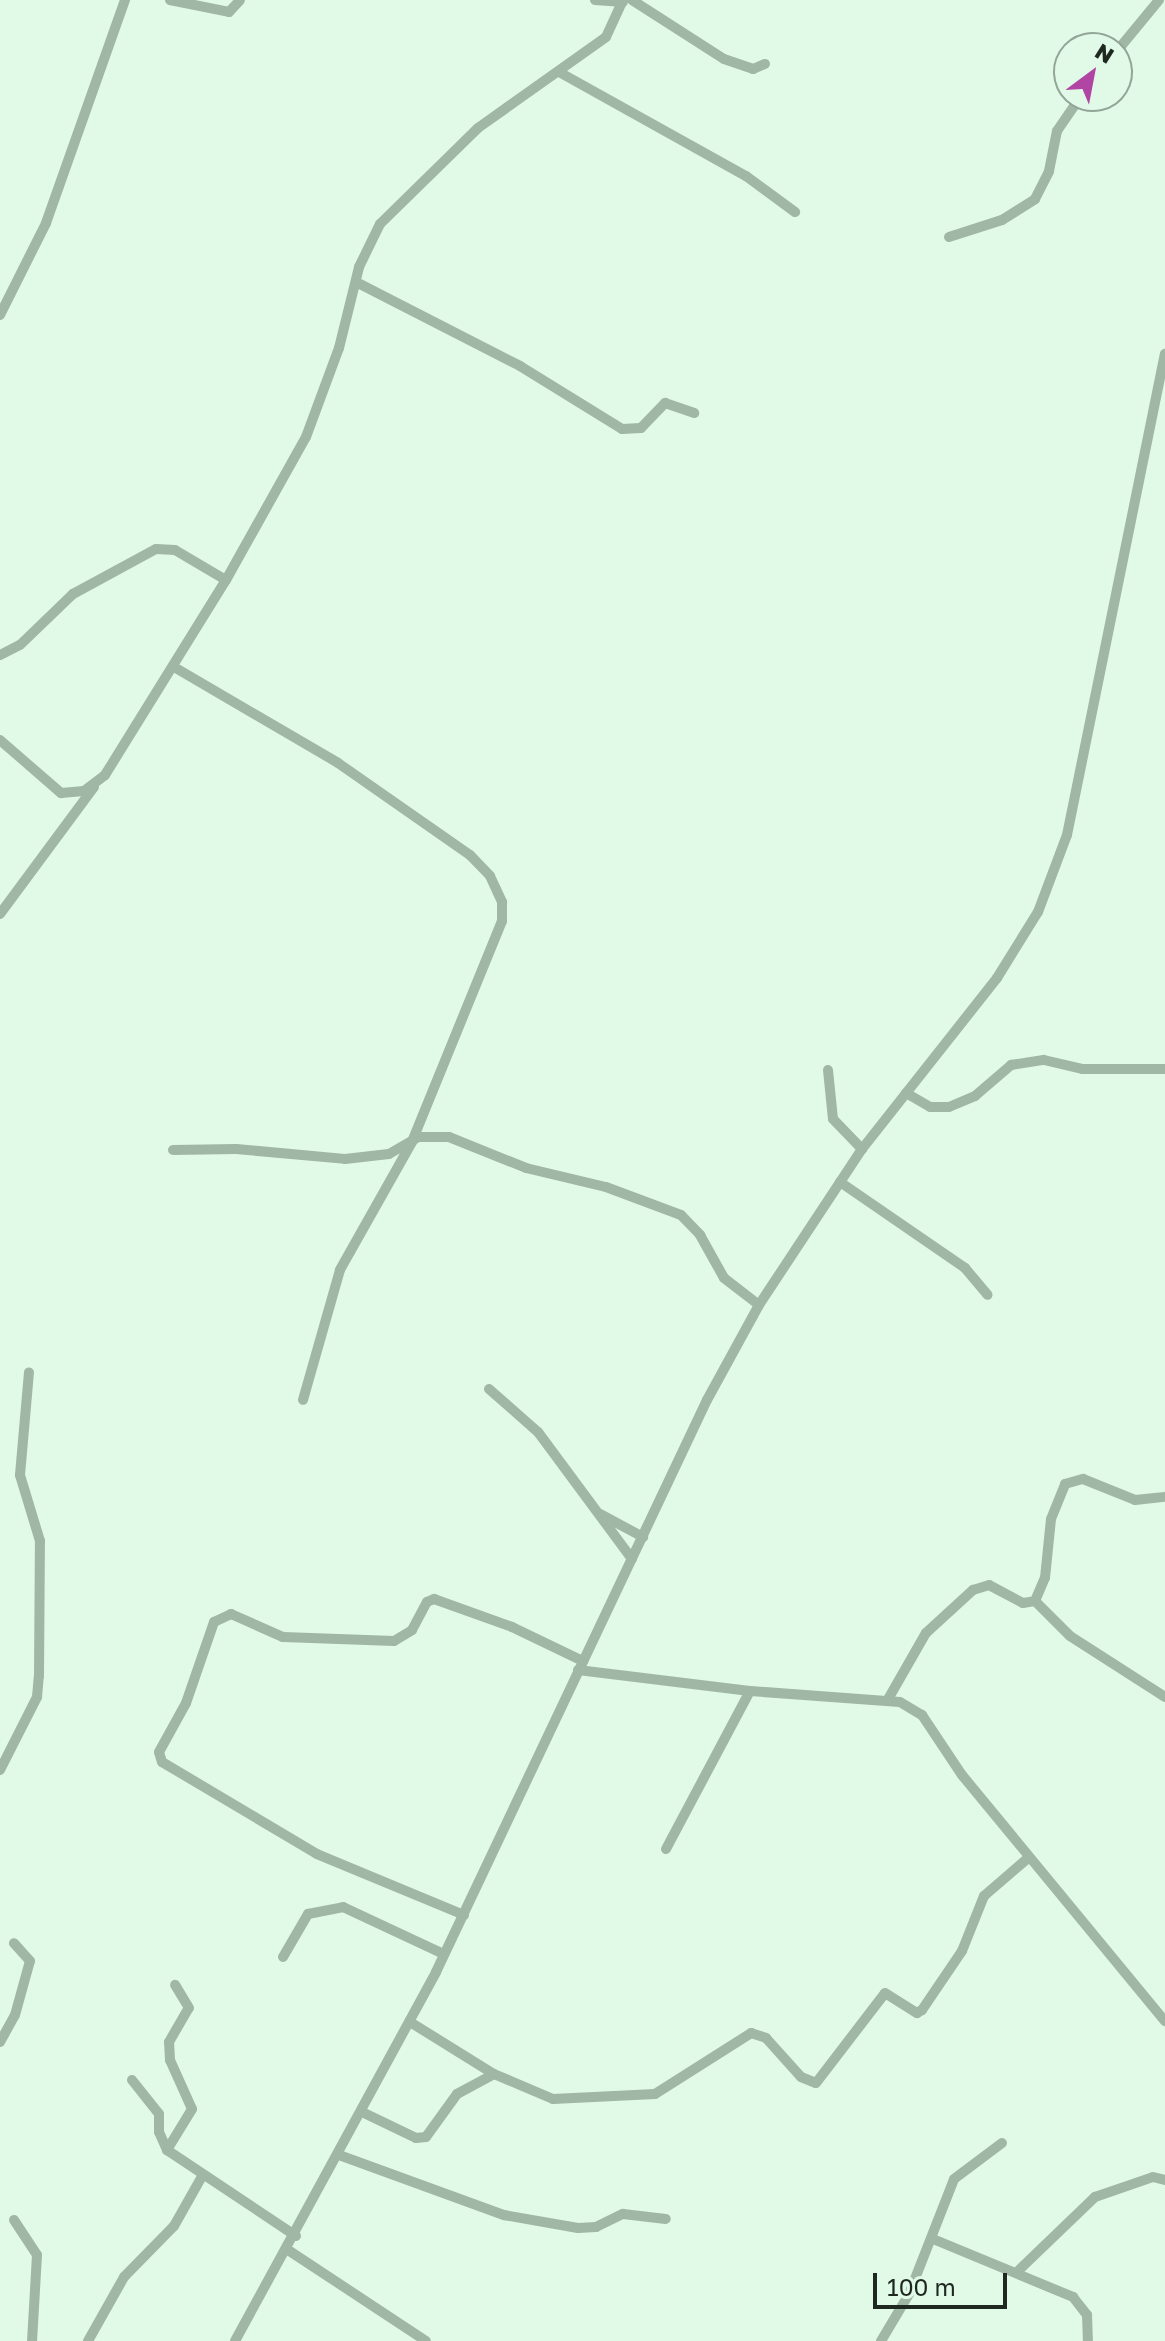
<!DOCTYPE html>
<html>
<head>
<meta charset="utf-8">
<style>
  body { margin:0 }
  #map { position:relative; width:1165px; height:2341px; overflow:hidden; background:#e1f9e7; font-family:"Golos Text",sans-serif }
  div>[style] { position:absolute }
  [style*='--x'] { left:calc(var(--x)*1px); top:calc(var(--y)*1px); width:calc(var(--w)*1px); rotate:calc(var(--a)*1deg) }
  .street>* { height:10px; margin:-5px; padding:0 5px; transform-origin:5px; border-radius:5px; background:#a1b7a6 }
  span { translate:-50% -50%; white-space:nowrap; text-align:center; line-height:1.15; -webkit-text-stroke:8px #e1f9e7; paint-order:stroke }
  .north { position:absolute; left:1053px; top:32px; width:80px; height:80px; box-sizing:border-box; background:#e1f9e7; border:2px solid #93a597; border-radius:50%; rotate:32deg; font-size:22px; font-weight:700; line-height:32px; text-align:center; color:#1e2720 }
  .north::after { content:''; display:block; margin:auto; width:28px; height:36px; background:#b145a4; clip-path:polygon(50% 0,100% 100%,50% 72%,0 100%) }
  .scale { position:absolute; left:873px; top:2273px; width:134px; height:36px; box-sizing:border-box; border:4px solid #1e2720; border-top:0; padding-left:10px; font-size:24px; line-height:28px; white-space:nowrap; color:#1e2720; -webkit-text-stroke:6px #e1f9e7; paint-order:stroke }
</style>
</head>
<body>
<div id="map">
  <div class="street">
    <div style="--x:170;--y:0;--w:60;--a:11.5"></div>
    <div style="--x:229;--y:12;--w:16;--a:-47"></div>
    <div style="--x:595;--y:0;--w:28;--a:4"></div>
    <div style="--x:632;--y:0;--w:109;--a:32.7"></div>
    <div style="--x:724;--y:59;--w:31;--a:19"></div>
    <div style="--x:753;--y:69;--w:13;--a:-23"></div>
    <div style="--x:1117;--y:51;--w:66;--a:-50.5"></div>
    <div style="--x:559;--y:72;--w:214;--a:29.1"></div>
    <div style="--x:746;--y:176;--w:61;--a:36.3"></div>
    <div style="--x:949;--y:237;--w:56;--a:-17.8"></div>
    <div style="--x:1002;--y:220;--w:39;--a:-32"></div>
    <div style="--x:1035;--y:199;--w:31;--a:-63"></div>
    <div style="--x:1049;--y:171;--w:41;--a:-78.7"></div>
    <div style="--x:1057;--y:131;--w:42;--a:-55.6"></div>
    <div style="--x:356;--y:282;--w:184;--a:27.1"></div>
    <div style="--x:520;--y:366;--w:120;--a:31.7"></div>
    <div style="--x:622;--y:429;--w:19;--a:-3"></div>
    <div style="--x:641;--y:428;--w:35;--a:-46"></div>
    <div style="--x:665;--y:403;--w:31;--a:19"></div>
    <div style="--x:0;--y:315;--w:103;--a:-63.4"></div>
    <div style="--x:46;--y:223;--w:237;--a:-70.5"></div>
    <div style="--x:0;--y:655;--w:22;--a:-27"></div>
    <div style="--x:20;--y:645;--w:74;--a:-43.9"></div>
    <div style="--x:73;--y:594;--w:94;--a:-28.5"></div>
    <div style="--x:156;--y:549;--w:19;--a:3"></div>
    <div style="--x:175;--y:550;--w:59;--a:30.5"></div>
    <div style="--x:174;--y:667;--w:190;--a:30.3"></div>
    <div style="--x:338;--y:763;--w:161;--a:34.9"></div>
    <div style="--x:470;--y:855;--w:29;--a:46"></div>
    <div style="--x:490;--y:876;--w:29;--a:65"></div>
    <div style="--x:502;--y:902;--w:19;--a:90"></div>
    <div style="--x:502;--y:921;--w:239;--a:112.2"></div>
    <div style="--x:412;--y:1142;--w:147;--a:119.4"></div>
    <div style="--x:340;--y:1270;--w:135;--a:105.9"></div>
    <div style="--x:0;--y:740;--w:81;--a:41"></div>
    <div style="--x:61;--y:793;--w:23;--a:-5"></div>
    <div style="--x:84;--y:791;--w:26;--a:-37"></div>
    <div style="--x:105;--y:775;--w:229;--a:-58.2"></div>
    <div style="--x:226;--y:580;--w:164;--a:-60.8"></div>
    <div style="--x:306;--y:437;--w:95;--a:-69.7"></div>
    <div style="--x:339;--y:348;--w:83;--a:-76.1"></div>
    <div style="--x:359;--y:267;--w:48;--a:-64"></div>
    <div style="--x:380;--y:224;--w:137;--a:-44.4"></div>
    <div style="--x:478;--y:128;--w:157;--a:-35.4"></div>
    <div style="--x:606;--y:37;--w:41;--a:-65.3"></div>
    <div style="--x:0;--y:914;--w:158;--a:-53.5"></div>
    <div style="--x:828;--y:1070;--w:49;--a:84.2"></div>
    <div style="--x:833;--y:1119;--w:42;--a:46"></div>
    <div style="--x:906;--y:1093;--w:28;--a:30"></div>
    <div style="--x:930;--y:1107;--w:19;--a:0"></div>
    <div style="--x:949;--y:1107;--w:28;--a:-23"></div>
    <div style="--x:975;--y:1096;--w:48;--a:-40.7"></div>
    <div style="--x:1011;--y:1065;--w:33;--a:-9"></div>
    <div style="--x:1044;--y:1060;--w:39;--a:13"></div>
    <div style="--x:1082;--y:1069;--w:83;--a:0"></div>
    <div style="--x:173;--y:1150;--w:63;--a:-0.9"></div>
    <div style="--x:236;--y:1149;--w:109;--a:5.2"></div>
    <div style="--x:345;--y:1159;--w:44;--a:-6.5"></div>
    <div style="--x:389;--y:1154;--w:34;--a:-30"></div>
    <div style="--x:418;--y:1137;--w:31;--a:0"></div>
    <div style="--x:449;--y:1137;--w:83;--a:21.9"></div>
    <div style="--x:526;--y:1168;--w:82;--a:13.4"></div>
    <div style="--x:606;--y:1187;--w:80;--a:20.5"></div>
    <div style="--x:681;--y:1215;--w:28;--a:46"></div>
    <div style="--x:700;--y:1235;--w:49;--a:60.8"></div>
    <div style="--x:724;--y:1278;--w:44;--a:37.6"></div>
    <div style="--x:840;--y:1182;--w:152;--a:34.5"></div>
    <div style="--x:965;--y:1268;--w:35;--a:50"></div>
    <div style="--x:489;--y:1389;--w:65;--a:41.3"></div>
    <div style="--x:538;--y:1432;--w:158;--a:53.5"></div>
    <div style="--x:600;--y:1514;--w:49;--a:28.1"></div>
    <div style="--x:1035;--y:1601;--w:49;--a:45"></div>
    <div style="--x:1070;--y:1636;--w:113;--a:32.7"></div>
    <div style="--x:578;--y:1670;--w:173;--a:7"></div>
    <div style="--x:750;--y:1691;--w:150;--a:4.2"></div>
    <div style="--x:900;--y:1702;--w:26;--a:31"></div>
    <div style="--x:922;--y:1715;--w:72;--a:56.3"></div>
    <div style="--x:962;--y:1775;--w:319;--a:50.5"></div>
    <div style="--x:887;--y:1701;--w:78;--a:-60.2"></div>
    <div style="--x:926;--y:1633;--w:64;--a:-42.5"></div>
    <div style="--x:973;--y:1590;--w:17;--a:-17"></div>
    <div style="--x:989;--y:1585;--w:38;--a:28"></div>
    <div style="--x:1023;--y:1603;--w:12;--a:-9"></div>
    <div style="--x:1035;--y:1601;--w:25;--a:-67"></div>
    <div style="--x:1045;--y:1578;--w:59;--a:-84.2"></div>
    <div style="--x:1051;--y:1519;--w:38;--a:-68"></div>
    <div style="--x:1065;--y:1484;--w:19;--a:-16"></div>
    <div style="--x:1083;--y:1479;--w:56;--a:22"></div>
    <div style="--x:1135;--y:1500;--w:30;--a:-6"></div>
    <div style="--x:0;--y:1770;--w:82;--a:-63.1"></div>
    <div style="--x:37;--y:1697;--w:21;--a:-85"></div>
    <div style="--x:39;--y:1676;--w:135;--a:-89.6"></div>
    <div style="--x:40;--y:1541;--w:69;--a:-106.9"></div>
    <div style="--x:20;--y:1475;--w:103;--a:-85"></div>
    <div style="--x:666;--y:1849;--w:179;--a:-62"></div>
    <div style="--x:464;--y:1915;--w:159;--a:-157.5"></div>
    <div style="--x:317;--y:1854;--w:180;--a:-149.3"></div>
    <div style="--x:162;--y:1762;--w:10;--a:-107"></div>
    <div style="--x:159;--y:1752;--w:56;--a:-61.1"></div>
    <div style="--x:186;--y:1703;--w:86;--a:-70.9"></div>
    <div style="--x:214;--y:1622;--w:19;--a:-25"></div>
    <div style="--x:231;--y:1614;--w:57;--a:23.9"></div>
    <div style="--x:283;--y:1637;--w:111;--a:2.1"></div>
    <div style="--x:394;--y:1641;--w:21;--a:-31"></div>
    <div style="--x:412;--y:1630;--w:32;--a:-62"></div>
    <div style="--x:427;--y:1602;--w:8;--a:-23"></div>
    <div style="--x:434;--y:1599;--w:83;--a:19.7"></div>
    <div style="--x:512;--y:1627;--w:79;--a:25.6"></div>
    <div style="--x:283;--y:1957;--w:50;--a:-59.8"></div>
    <div style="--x:308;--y:1914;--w:36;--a:-11"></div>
    <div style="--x:343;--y:1907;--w:111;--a:25"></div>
    <div style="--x:410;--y:2022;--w:99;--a:31.8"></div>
    <div style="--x:494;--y:2074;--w:64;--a:23"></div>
    <div style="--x:553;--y:2099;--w:102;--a:-2.8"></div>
    <div style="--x:655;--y:2094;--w:114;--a:-32.4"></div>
    <div style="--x:751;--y:2033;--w:16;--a:18"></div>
    <div style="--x:766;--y:2038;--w:52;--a:48.1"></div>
    <div style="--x:801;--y:2077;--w:16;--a:22"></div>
    <div style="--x:816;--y:2083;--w:113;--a:-52.5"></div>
    <div style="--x:885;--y:1993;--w:38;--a:32"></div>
    <div style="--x:917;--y:2013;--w:6;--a:-31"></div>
    <div style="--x:922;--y:2010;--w:71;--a:-55.9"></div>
    <div style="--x:962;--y:1951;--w:59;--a:-68.2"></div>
    <div style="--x:984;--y:1896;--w:58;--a:-40.8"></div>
    <div style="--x:0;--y:2042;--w:31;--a:-61"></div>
    <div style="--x:15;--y:2015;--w:56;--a:-74.5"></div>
    <div style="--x:30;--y:1961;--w:24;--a:-132"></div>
    <div style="--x:132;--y:2080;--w:43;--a:51.5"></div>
    <div style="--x:159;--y:2114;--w:18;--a:90"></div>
    <div style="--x:159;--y:2132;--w:20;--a:66"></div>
    <div style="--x:167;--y:2150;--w:155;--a:33.7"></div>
    <div style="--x:362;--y:2112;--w:60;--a:25.7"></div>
    <div style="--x:416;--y:2138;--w:10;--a:-6"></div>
    <div style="--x:426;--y:2137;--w:53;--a:-54.2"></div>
    <div style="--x:457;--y:2094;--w:42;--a:-28.4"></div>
    <div style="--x:167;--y:2150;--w:48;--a:-58.6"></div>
    <div style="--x:192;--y:2109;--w:54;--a:-114.2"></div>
    <div style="--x:170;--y:2060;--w:18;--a:-93"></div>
    <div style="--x:169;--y:2042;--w:39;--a:-60"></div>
    <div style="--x:189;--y:2008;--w:27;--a:-121"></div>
    <div style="--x:339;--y:2155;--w:176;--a:20"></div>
    <div style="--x:504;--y:2215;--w:75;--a:10"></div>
    <div style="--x:578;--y:2228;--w:18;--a:-3"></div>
    <div style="--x:596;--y:2227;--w:30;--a:-26"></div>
    <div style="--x:623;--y:2214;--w:43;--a:6.6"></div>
    <div style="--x:14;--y:2220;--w:42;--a:56.7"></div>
    <div style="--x:37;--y:2255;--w:86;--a:93.3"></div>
    <div style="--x:933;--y:2239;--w:152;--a:22.5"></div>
    <div style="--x:1073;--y:2297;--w:23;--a:52"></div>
    <div style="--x:1087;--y:2315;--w:26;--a:88"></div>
    <div style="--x:288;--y:2250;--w:165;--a:33.4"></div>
    <div style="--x:1018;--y:2271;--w:107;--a:-43.9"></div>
    <div style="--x:1095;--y:2197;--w:61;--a:-19"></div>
    <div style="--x:1153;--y:2177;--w:12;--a:14"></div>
    <div style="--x:88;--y:2341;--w:73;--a:-60.6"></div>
    <div style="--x:124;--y:2277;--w:71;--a:-45.6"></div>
    <div style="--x:174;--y:2226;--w:55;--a:-60.6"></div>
    <div style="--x:235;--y:2341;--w:420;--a:-61.4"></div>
    <div style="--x:436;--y:1972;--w:633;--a:-64.65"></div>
    <div style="--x:707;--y:1400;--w:108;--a:-61.3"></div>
    <div style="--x:759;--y:1305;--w:187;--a:-56.6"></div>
    <div style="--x:862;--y:1149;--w:218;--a:-51.7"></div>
    <div style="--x:997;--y:978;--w:78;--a:-58.2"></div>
    <div style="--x:1038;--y:912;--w:82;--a:-69.4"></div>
    <div style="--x:1067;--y:835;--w:491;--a:-78.5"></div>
    <div style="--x:881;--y:2341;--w:55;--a:-59.2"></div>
    <div style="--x:909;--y:2294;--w:123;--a:-68.6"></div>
    <div style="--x:954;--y:2179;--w:60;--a:-36.9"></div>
  </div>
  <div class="north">N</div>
  <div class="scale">100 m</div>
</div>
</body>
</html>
